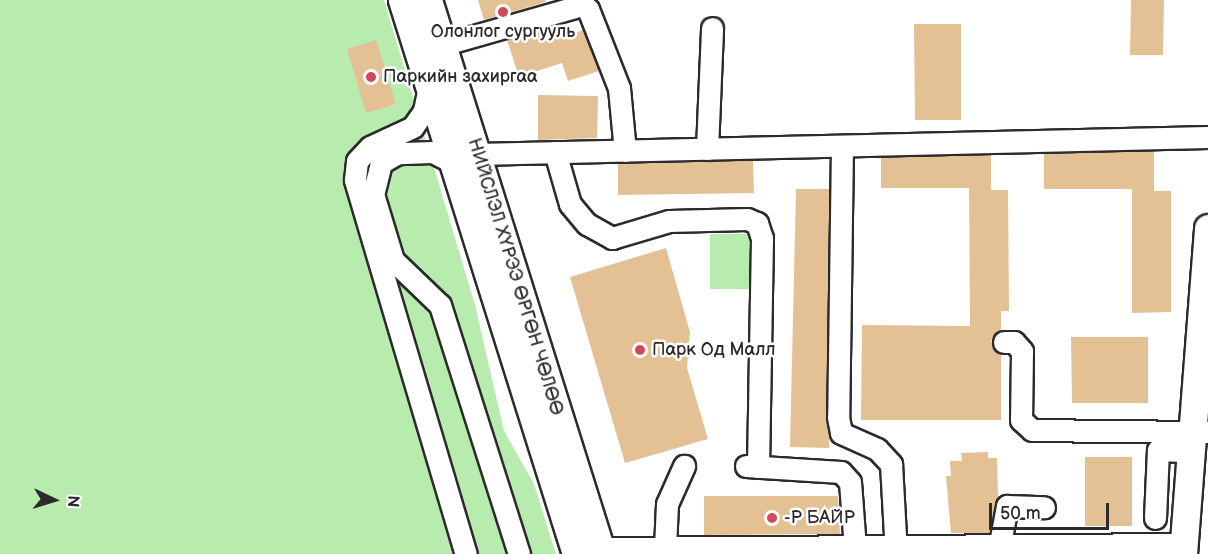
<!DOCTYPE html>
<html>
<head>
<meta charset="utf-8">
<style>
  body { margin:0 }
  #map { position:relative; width:1208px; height:554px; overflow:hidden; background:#fff; font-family:"Balsamiq Sans",sans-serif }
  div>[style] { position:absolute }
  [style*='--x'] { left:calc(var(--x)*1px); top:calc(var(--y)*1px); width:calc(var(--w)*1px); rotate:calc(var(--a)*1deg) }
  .green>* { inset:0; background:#b7ecae }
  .building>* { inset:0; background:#e4c095 }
  .roads { filter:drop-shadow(2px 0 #2b2b2b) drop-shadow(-2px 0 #2b2b2b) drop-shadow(0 2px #2b2b2b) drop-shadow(0 -2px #2b2b2b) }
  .minor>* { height:21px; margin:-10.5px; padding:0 10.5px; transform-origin:10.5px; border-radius:10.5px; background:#fff }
  .major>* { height:27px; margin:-13.5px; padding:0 13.5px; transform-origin:13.5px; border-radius:13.5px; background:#fff }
  .dots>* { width:16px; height:16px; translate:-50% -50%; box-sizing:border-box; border:3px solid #fff; border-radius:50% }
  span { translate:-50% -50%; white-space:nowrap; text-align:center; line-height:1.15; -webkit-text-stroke:5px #fff; paint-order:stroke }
  .poi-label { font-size:18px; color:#2b2b2b }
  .left { translate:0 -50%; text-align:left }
  .street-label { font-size:18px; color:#2b2b2b }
  .north { position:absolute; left:24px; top:470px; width:60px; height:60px; -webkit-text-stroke:4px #fff; paint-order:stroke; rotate:94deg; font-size:16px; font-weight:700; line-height:24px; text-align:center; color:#2b2b2b }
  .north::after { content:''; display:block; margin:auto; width:21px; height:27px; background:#2b2b2b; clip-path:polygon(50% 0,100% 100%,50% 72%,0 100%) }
  .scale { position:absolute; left:989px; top:503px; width:120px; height:27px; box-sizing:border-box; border:3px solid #2b2b2b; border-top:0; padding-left:8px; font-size:18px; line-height:21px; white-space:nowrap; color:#2b2b2b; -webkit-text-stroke:4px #fff; paint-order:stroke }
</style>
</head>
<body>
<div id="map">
  <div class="green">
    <div style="clip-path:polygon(0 0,384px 0,475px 305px,504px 431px,534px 484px,556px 554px,0 554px)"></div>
    <div style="clip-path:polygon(710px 234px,749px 234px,750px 289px,710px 289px)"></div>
  </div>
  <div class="building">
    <div style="clip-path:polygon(478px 0,545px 0,546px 2px,484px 20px)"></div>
    <div style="clip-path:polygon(1131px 0,1164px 0,1163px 55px,1130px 55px)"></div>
    <div style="clip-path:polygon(914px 24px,961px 24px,961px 120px,915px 120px)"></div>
    <div style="clip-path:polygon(554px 26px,558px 38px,583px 30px,599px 71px,568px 81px,562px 63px,519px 77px,507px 40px)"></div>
    <div style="clip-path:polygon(376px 40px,396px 104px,366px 113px,347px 49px)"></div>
    <div style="clip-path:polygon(538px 95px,598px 96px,597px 138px,538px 140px)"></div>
    <div style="clip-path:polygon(1154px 151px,1154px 191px,1171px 191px,1171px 312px,1132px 313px,1132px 189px,1044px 189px,1044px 154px)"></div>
    <div style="clip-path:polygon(991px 155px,991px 190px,1008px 190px,1009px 311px,1001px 311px,1001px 330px,991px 341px,1001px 354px,1001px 420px,861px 420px,862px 325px,970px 326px,969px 188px,881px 188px,881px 157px)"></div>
    <div style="clip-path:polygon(753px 160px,754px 193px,618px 195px,618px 163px)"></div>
    <div style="clip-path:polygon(796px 189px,829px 189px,829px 448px,790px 447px)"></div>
    <div style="clip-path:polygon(666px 248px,690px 332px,687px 368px,708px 439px,625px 463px,570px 277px)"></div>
    <div style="clip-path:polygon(1071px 337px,1148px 337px,1148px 403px,1072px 403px)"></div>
    <div style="clip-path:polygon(988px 452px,988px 458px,997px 458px,998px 498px,989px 533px,951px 533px,946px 476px,951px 476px,950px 461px,962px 461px,961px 453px)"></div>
    <div style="clip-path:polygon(1085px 457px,1132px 457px,1132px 526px,1085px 526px)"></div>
    <div style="clip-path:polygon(704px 496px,838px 496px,840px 534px,704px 535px)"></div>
  </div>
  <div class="roads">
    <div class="minor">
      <div style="--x:442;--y:45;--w:146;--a:-15.9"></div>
      <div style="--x:582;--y:5;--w:7;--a:34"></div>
      <div style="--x:588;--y:9;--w:85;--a:68.6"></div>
      <div style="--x:619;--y:88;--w:63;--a:84.6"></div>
      <div style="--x:429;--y:87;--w:25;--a:102"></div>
      <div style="--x:424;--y:111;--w:19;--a:125"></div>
      <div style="--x:413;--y:127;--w:47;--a:155.1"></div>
      <div style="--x:370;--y:147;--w:19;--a:133"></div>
      <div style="--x:357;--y:161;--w:19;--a:96"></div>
      <div style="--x:355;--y:180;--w:390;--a:73.5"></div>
      <div style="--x:842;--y:146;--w:271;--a:90.8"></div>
      <div style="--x:838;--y:417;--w:16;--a:79"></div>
      <div style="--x:841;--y:433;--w:39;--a:24"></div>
      <div style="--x:877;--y:449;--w:21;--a:47"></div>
      <div style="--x:891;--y:464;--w:90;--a:86.8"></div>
      <div style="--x:707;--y:149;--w:121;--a:-87.6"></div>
      <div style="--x:555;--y:152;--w:54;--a:73.9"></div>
      <div style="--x:570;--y:204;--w:26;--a:50"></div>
      <div style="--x:587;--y:224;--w:29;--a:29"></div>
      <div style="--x:612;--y:238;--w:59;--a:-16.6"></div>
      <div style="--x:669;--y:221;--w:78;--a:-1.5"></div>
      <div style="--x:747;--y:219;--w:11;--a:22"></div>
      <div style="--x:757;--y:223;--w:16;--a:72"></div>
      <div style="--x:762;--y:238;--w:229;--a:91"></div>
      <div style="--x:476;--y:154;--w:732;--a:-1.33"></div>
      <div style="--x:452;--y:162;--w:22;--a:-153"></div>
      <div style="--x:432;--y:152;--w:34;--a:178"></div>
      <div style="--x:398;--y:153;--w:20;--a:150"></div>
      <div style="--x:381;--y:163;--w:32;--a:104"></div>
      <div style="--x:373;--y:194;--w:69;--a:73.1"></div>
      <div style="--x:393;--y:260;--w:65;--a:43.8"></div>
      <div style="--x:440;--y:305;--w:261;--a:72.4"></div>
      <div style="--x:1004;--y:342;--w:10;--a:0"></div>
      <div style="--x:1014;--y:342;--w:12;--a:48"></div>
      <div style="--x:1022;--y:351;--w:69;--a:90.8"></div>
      <div style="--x:1021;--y:420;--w:15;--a:42"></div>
      <div style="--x:1032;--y:430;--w:175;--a:0.7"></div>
      <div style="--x:746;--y:466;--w:95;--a:3.6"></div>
      <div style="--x:841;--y:472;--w:13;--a:48"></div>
      <div style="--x:850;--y:482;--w:66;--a:85.7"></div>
      <div style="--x:1155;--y:518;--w:68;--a:-87.5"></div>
      <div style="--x:1158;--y:450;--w:33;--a:2"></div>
      <div style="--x:600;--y:548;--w:584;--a:-0.39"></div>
      <div style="--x:665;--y:548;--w:44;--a:-87.4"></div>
      <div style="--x:667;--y:504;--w:42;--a:-65.9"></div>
      <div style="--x:998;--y:554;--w:49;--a:-79.4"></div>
      <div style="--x:1007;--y:506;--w:37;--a:2"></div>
    </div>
    <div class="major">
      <div style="--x:402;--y:0;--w:581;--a:72.56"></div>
      <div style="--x:428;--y:0;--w:581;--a:72.56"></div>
      <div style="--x:1183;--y:554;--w:327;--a:-85.6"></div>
    </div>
  </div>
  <div class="dots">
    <div style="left:503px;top:12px;background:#d1495b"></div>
    <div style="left:371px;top:77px;background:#d1495b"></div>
    <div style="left:640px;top:350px;background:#d1495b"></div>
    <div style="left:772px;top:518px;background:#d1495b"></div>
  </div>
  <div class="poi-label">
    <span style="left:503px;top:32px">Олонлог сургууль</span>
    <span class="left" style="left:383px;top:77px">Паркийн захиргаа</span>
    <span class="left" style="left:652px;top:350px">Парк Од Малл</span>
    <span class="left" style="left:784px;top:518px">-Р БАЙР</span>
  </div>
  <div class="street-label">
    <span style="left:515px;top:277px;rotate:73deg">НИЙСЛЭЛ ХҮРЭЭ ӨРГӨН ЧӨЛӨӨ</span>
  </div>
  <div class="north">N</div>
  <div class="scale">50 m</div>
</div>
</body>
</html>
